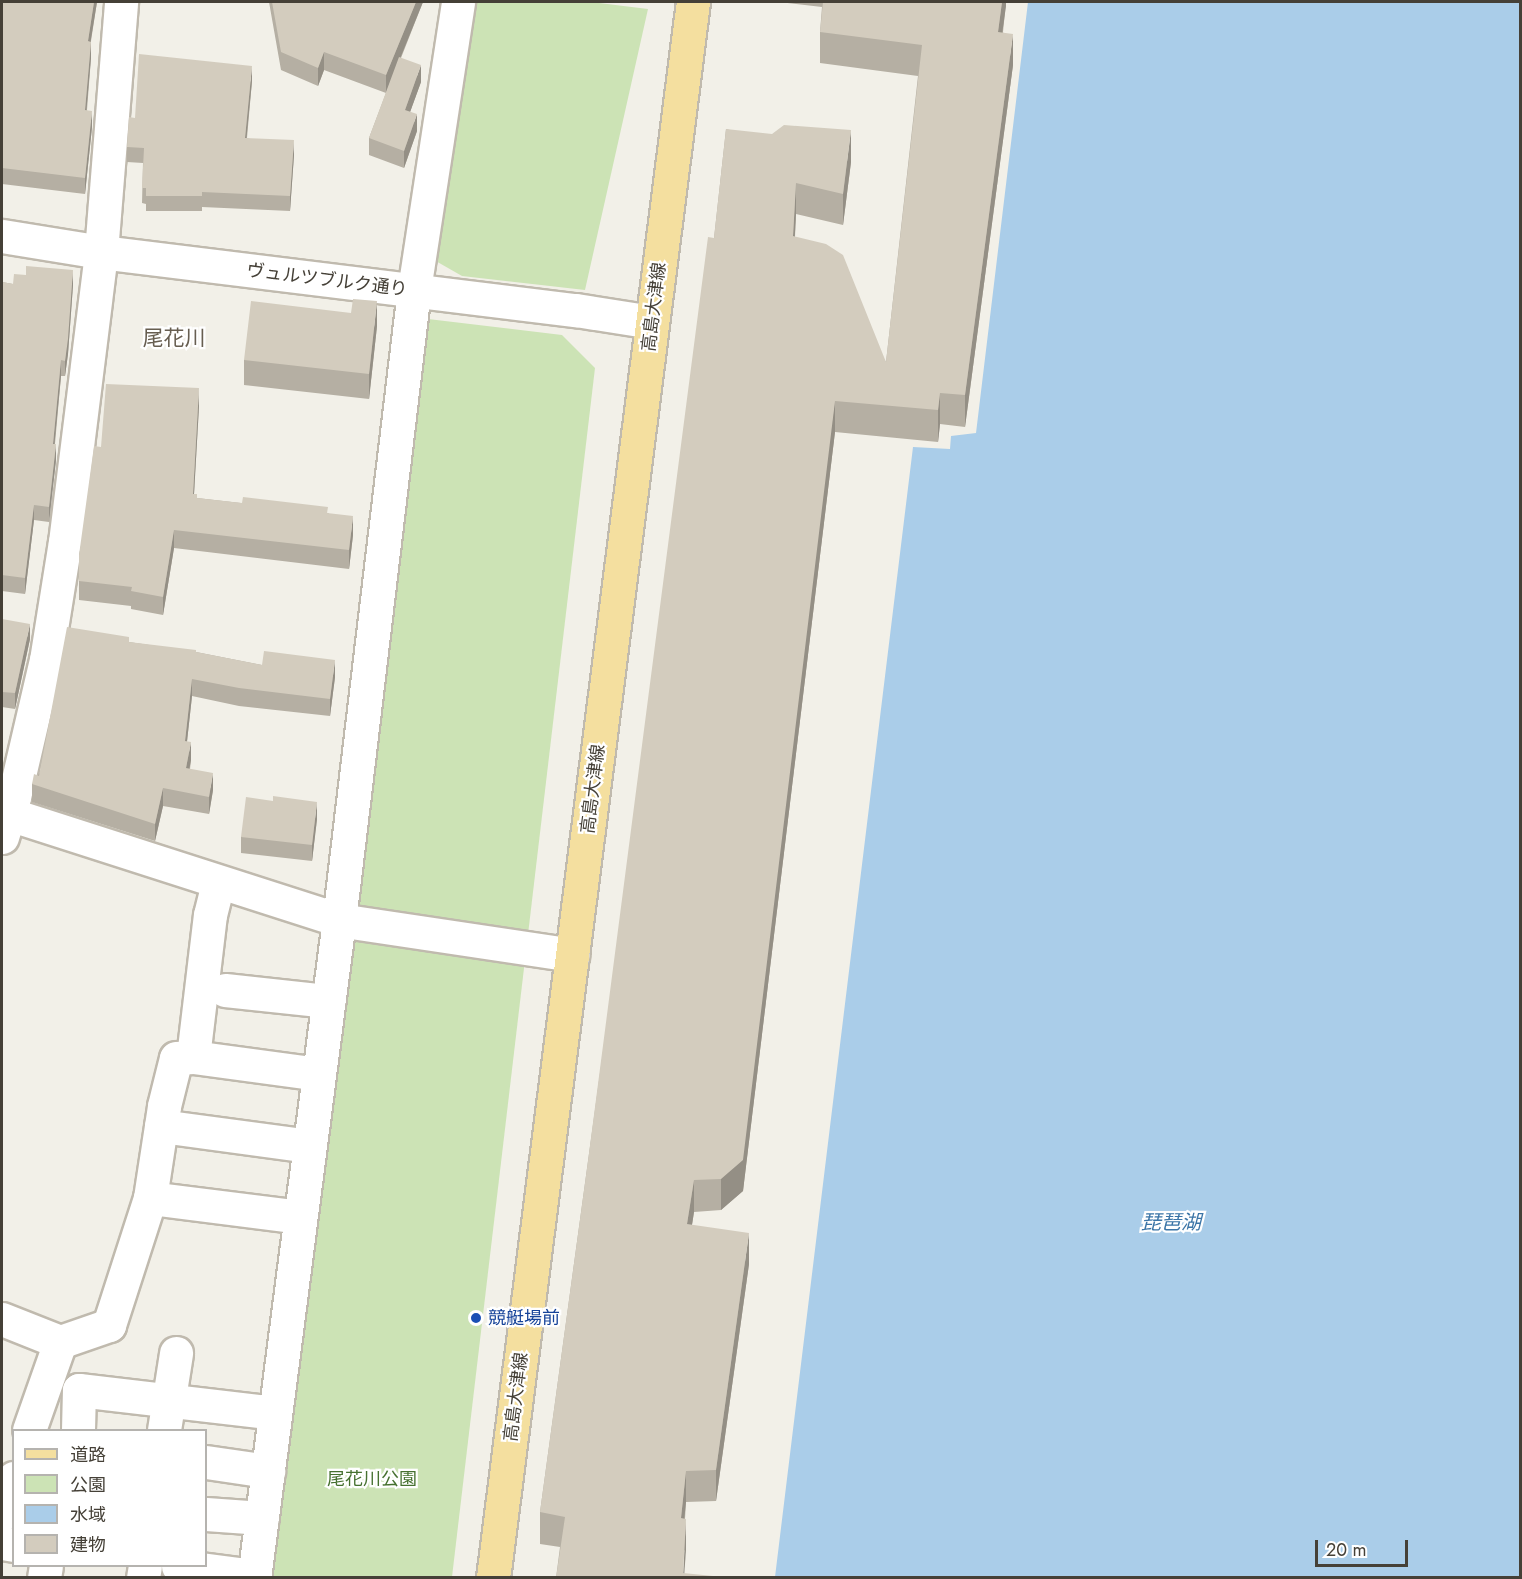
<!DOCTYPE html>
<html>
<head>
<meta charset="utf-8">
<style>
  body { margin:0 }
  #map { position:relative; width:1522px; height:1579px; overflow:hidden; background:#f2f0e8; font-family:Jost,"Noto Sans JP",sans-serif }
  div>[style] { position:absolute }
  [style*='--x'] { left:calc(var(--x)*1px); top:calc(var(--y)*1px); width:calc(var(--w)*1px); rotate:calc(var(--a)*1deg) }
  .green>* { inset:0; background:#cce3b5 }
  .water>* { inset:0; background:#aacde9 }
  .roads { filter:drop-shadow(2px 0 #c0baae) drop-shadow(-2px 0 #c0baae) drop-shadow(0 2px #c0baae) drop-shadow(0 -2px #c0baae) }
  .minor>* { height:33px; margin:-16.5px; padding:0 16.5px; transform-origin:16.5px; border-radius:16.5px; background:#fff }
  .major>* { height:33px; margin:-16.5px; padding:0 16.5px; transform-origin:16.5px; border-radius:16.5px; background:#f4df9f }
  .wall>* { inset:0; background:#b5afa3 }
  .shaded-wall>* { inset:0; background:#948f85 }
  .building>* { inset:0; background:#d3ccbe }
  .dots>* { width:16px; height:16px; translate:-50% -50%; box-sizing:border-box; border:3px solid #fff; border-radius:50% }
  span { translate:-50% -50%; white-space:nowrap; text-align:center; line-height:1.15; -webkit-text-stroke:4.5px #fff; paint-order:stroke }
  .street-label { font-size:18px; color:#454037 }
  .transit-label { font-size:18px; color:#164399 }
  .left { translate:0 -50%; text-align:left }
  .park-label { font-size:18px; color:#467130 }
  .water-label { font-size:20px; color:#3b75a7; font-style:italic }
  .quarter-label { font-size:21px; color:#675e50 }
  .frame { position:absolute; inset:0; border:3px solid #454037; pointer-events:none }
  .legend { position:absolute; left:12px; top:1429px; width:195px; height:138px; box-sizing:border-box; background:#fff; border:2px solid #b5b3af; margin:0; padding:8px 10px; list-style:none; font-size:18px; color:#454037 }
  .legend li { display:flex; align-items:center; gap:12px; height:30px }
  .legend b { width:30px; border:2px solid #b5b3af }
  .scale { position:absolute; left:1315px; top:1540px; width:93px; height:27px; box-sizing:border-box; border:3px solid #454037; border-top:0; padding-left:8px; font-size:18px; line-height:21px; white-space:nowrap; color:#454037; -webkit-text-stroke:4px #fff; paint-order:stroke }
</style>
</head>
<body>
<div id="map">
  <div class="green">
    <div style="clip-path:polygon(473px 2px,591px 2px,648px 9px,585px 290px,462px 276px,434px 260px)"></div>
    <div style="clip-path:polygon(428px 319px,562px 335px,595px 368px,452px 1577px,267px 1578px)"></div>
  </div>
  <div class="water">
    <div style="clip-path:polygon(1028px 2px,1520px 2px,1520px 1577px,775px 1577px,913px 447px,950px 449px,951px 436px,976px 433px)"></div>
  </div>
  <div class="roads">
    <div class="minor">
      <div style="--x:2;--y:236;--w:100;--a:9.2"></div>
      <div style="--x:101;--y:252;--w:479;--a:7"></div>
      <div style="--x:576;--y:310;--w:77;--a:9"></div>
      <div style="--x:9;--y:814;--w:347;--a:17.8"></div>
      <div style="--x:339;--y:920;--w:236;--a:8.5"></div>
      <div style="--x:2;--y:837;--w:42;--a:-73.3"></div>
      <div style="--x:14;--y:797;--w:141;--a:-76.9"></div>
      <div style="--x:46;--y:660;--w:120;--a:-80.9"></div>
      <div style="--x:65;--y:542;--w:292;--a:-82.9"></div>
      <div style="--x:101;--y:252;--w:251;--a:-85.4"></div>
      <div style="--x:225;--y:990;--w:104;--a:6.1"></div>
      <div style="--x:193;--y:1057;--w:127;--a:7.7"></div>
      <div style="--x:161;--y:1126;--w:149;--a:7.7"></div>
      <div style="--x:150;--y:1198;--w:151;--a:7.2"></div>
      <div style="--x:2;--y:1319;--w:62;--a:21.6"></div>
      <div style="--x:60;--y:1342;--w:93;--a:109.4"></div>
      <div style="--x:60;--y:1342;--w:52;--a:-19.1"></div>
      <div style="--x:109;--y:1325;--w:133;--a:-72.1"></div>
      <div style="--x:150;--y:1198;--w:93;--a:-81.3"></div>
      <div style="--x:164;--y:1106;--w:49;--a:-76"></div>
      <div style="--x:176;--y:1058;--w:17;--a:-3"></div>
      <div style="--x:193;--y:1057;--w:143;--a:-83.2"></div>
      <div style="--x:210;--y:915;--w:34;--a:-76"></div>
      <div style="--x:78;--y:1430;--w:40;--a:-88.6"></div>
      <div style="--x:79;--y:1390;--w:197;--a:6.7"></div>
      <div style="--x:164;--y:1430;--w:78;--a:-81.1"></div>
      <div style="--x:206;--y:1462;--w:63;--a:8.3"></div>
      <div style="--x:2;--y:1514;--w:38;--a:-72"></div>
      <div style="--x:206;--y:1514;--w:56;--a:4.1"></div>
      <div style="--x:2;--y:1543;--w:12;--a:9"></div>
      <div style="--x:178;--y:1566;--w:77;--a:7.5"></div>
      <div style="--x:44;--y:1578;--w:12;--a:-81"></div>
      <div style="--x:143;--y:1578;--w:12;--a:-81"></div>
      <div style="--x:254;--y:1578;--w:663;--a:-82.64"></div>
      <div style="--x:339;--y:920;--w:634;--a:-83.21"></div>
      <div style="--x:414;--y:290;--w:291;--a:-81.3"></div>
    </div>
    <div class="major">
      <div style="--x:493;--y:1578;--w:1589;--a:-82.77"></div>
    </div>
  </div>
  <div class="wall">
    <div style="clip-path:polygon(2px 2px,97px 2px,91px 41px,91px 58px,87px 110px,92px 127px,85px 194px,2px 184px)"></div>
    <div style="clip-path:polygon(269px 2px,423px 2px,401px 58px,421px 82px,410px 112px,417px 131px,404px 168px,369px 155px,369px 138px,386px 93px,324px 70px,318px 86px,281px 70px)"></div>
    <div style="clip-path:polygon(779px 2px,1006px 2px,1003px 32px,1013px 65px,965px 427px,940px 424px,938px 442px,835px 432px,743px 1191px,721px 1210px,694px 1212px,692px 1225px,749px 1264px,716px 1501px,686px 1502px,685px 1519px,686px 1550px,556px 1578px,560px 1547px,540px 1544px,540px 1512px,588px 1161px,714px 238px,726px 129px,851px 162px,843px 225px,796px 214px,795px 237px,886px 362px,918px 76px,820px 63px,820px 32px,822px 7px)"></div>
    <div style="clip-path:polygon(252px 81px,247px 138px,294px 155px,290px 211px,202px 207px,202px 211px,146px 211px,146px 204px,142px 203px,143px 163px,127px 162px,127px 147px,135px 118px)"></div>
    <div style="clip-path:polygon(2px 282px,13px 284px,73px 285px,68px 354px,65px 376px,61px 376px,55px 444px,56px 460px,49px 522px,34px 520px,25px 594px,2px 591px)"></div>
    <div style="clip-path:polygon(377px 326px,369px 399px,244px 385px,244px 360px)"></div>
    <div style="clip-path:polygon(199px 406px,194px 494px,197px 498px,328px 513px,353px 535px,349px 569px,174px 548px,163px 615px,131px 609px,131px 606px,79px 600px,79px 555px,101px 447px)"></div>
    <div style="clip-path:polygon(2px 619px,30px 639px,15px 709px,2px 707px)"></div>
    <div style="clip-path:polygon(129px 642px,196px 652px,262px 665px,335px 677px,330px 716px,239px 706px,192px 696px,187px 742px,191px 760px,190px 769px,213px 790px,209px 814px,163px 806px,155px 841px,32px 802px,32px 784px)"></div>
    <div style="clip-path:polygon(273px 801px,317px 819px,312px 861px,241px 853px,241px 837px)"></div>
  </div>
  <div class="shaded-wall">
    <div style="clip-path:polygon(94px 2px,97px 2px,88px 57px,88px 41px)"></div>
    <div style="clip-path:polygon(416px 2px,423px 2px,386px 93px,386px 75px)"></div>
    <div style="clip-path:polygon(1002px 2px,1006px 2px,1006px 6px,998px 63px,998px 32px)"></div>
    <div style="clip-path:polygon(1013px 34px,1013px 65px,965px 427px,965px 395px)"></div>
    <div style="clip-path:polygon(91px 42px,91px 58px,85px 126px,85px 110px)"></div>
    <div style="clip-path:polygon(324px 52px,324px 70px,318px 86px,318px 68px)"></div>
    <div style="clip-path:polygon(421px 65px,421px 82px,405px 126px,405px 110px)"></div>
    <div style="clip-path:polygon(252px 66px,252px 81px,245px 153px,245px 138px)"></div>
    <div style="clip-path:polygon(92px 111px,92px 127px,85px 194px,85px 178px)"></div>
    <div style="clip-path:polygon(417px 114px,417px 131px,404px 168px,404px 151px)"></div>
    <div style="clip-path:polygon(851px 130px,851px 162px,843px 225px,843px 194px)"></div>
    <div style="clip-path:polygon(294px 140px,294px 155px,290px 211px,290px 196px)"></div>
    <div style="clip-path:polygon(796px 183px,796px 214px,793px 268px,793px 236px)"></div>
    <div style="clip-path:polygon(73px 270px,73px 285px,68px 354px,65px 376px,65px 361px)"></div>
    <div style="clip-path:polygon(377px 301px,377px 326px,369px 399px,369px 374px)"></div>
    <div style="clip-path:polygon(61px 360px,61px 376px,53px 459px,53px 444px)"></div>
    <div style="clip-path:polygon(199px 388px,199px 406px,193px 512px,193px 494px)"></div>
    <div style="clip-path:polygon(940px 393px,940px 424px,938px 442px,938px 410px)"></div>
    <div style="clip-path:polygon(835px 401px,835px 432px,743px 1191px,721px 1210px,721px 1179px)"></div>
    <div style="clip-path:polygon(56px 444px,56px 460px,49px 522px,49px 507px)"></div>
    <div style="clip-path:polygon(34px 505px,34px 520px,25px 594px,25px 578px)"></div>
    <div style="clip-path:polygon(353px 516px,353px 535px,349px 569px,349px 550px)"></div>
    <div style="clip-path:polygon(174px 530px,174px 548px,163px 615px,163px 597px)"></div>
    <div style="clip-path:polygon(30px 624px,30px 639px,15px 709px,15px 693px)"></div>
    <div style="clip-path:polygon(335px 660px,335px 677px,330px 716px,330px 699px)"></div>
    <div style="clip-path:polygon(192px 679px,192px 696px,185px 759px,185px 741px)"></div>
    <div style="clip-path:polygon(191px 742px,191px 760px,186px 786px,186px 768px)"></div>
    <div style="clip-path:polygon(213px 773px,213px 790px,209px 814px,209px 797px)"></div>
    <div style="clip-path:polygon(163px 788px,163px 806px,155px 841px,155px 824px)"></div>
    <div style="clip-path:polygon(317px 802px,317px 819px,312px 861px,312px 845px)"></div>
    <div style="clip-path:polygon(694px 1180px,694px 1212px,687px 1256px,687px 1224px)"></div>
    <div style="clip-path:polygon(749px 1233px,749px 1264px,716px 1501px,716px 1470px)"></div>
    <div style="clip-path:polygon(686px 1471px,686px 1502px,681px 1550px,681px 1518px)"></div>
    <div style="clip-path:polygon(686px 1519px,686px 1550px,684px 1578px,683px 1578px)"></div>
  </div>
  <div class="building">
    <div style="clip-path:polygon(2px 2px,94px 2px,88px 41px,91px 42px,85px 110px,92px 111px,85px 178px,2px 168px)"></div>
    <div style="clip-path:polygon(272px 2px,416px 2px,386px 75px,324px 52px,318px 68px,281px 52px)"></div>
    <div style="clip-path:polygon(823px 2px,1002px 2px,998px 32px,1013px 34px,965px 395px,940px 393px,938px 410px,835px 401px,743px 1160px,721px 1179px,694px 1180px,687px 1224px,749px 1233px,716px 1470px,686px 1471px,681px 1518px,686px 1519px,683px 1573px,713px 1576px,712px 1578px,556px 1578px,565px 1517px,540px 1512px,588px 1161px,708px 237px,714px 238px,726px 129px,772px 134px,784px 125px,851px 130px,843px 194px,796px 183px,793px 236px,826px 244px,843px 255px,886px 362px,922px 45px,820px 32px)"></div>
    <div style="clip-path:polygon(139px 54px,252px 66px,245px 138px,294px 140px,290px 196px,202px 192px,202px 196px,146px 196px,146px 188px,142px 188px,144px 148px,127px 147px,129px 117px,135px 118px)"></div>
    <div style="clip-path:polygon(399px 57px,421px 65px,405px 110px,417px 114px,404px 151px,369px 138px)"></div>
    <div style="clip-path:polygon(26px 266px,73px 270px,68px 339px,65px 361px,61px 360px,53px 444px,56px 444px,49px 507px,34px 505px,25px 578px,2px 575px,2px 282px,13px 284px,14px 274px,26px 275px)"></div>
    <div style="clip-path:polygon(353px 299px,377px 301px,369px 374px,244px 360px,251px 301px,351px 313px)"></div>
    <div style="clip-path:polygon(106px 384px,199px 388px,193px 494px,197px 494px,197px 498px,242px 503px,243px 497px,328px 507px,327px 513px,353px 516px,349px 550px,174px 530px,163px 597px,131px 591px,132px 587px,79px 581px,79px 555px,94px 446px,101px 447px)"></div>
    <div style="clip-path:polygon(2px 619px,30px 624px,15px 693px,2px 692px)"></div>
    <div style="clip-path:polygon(67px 627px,129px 637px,129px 642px,196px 650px,196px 652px,262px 665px,264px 651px,335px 660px,330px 699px,239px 688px,192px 679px,185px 741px,191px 742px,186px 768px,213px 773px,209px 797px,163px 788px,155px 824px,32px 784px,34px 774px,39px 776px)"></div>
    <div style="clip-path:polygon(273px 796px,317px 802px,312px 845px,241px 837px,246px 797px,273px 801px)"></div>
  </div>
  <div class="dots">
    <div style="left:476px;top:1318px;background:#1a4fb4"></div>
  </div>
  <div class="street-label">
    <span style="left:327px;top:280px;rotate:7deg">ヴュルツブルク通り</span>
    <span style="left:654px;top:307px;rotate:-83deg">高島大津線</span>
    <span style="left:593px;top:789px;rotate:-83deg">高島大津線</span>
    <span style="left:516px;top:1397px;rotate:-83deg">高島大津線</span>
  </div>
  <div class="transit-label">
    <span class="left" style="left:488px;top:1318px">競艇場前</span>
  </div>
  <div class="park-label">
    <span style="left:372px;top:1479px">尾花川公園</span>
  </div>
  <div class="water-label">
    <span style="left:1171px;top:1222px">琵琶湖</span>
  </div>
  <div class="quarter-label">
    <span style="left:174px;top:338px">尾花川</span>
  </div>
  <div class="frame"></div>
  <ul class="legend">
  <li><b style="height:8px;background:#f4df9f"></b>道路</li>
  <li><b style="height:16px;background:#cce3b5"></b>公園</li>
  <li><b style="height:16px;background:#aacde9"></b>水域</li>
  <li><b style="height:16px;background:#d3ccbe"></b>建物</li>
  </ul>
  <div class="scale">20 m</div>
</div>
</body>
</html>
